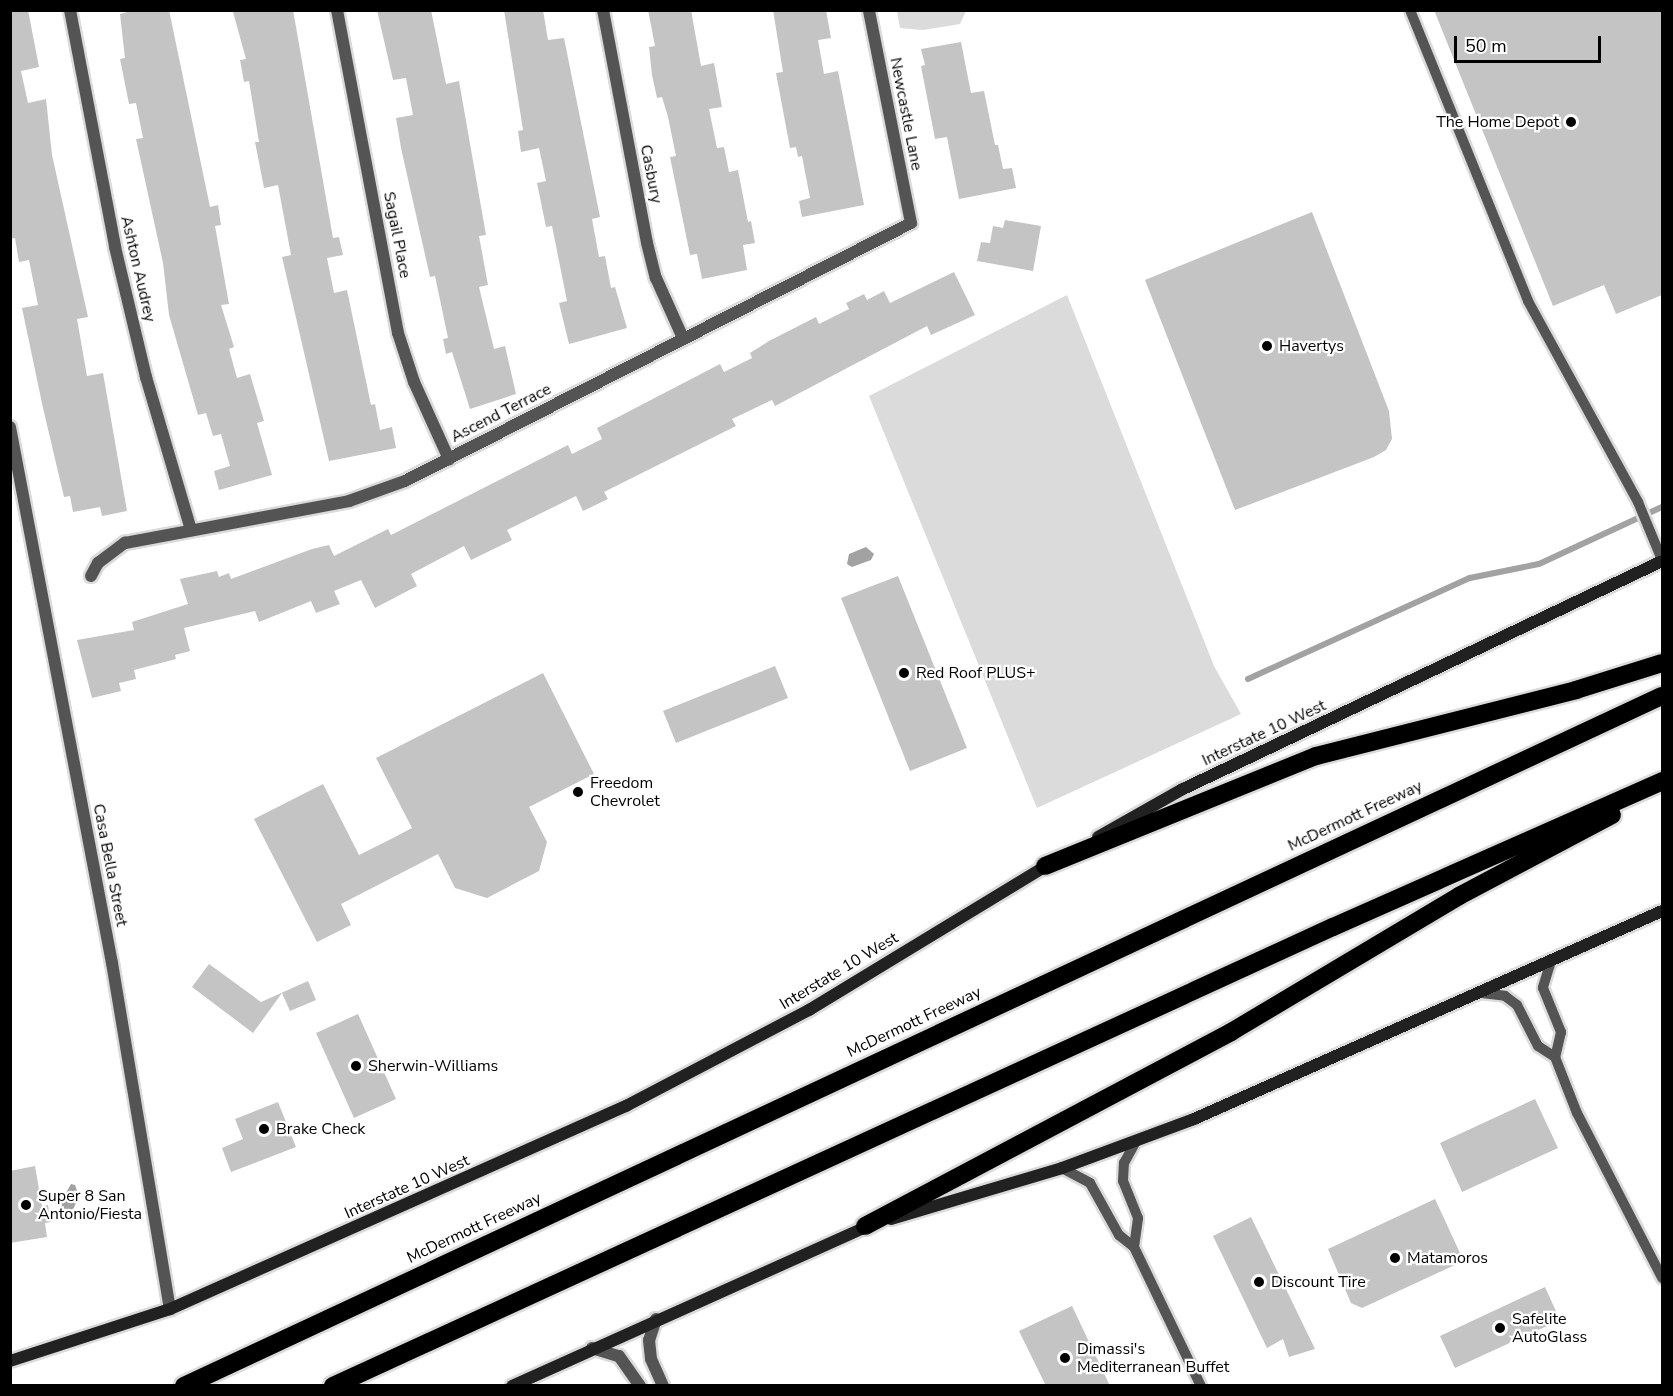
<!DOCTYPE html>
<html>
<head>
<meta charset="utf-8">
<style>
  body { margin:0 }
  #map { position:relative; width:1673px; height:1396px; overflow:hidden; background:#fff; font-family:"Nunito Sans",sans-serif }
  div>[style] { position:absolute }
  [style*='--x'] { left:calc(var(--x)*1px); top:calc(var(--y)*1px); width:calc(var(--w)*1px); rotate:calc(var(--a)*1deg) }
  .green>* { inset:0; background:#dbdbdb }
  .water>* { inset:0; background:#a2a2a2 }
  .stream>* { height:6px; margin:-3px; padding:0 3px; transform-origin:3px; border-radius:3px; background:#a2a2a2 }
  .building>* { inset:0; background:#c4c4c4 }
  .roads { filter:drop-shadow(2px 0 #dbdbdb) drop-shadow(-2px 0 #dbdbdb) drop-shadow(0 2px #dbdbdb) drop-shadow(0 -2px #dbdbdb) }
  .lane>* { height:10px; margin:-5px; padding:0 5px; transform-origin:5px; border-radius:5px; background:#545454 }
  .street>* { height:12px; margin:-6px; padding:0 6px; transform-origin:6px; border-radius:6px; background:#545454 }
  .secondary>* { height:12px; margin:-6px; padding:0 6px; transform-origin:6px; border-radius:6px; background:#212121 }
  .highway>* { height:18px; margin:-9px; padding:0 9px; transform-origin:9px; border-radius:9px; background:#000 }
  .dots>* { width:16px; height:16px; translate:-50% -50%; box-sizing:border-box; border:3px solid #fff; border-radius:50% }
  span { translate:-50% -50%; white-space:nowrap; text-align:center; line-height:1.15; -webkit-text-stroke:4.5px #fff; paint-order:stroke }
  .street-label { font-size:16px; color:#000 }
  .poi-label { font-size:16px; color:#000 }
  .right { translate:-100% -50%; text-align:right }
  .left { translate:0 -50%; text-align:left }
  .frame { position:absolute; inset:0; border:12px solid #000; pointer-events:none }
  .scale { position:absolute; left:1454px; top:36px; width:147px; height:27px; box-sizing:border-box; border:3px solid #000; border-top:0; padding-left:8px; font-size:18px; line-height:21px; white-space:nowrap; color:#000; -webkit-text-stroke:4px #fff; paint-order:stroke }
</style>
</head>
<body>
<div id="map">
  <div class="green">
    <div style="clip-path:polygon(897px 11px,897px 10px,966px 11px,960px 24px,923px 30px,900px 28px)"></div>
    <div style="clip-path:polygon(1067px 295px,1214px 666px,1241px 714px,1037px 808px,869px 396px)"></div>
  </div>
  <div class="water">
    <div style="clip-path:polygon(866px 547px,874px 554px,871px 560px,852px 567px,847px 564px,849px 554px)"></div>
    <div style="clip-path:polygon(71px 1184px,75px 1185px,79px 1196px,73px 1210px,66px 1213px,61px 1208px,62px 1200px)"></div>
  </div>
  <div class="stream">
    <div style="--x:1248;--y:679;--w:244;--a:-24.5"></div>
    <div style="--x:1470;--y:578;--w:70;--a:-11.5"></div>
    <div style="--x:1539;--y:564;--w:136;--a:-24.9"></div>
  </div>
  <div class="building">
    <div style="clip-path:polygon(10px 10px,28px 10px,39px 67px,21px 71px,28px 103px,46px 99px,52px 155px,88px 317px,77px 319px,87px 376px,103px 373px,127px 511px,102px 516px,100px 507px,73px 512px,70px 496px,64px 497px,43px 408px,22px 308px,38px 305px,29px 260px,19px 262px,15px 238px,10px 239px)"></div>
    <div style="clip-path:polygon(135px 10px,169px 10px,210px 207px,218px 205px,221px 225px,215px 226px,229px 304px,221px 305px,234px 347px,229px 349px,237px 378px,250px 374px,264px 421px,257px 423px,272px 475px,219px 490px,214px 471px,230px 466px,221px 434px,213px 436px,206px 413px,198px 415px,169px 315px,163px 263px,136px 139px,143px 138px,136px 103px,129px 104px,120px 59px,125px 58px,120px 14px)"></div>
    <div style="clip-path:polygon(243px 10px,293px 10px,333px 238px,339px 237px,343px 255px,327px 258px,334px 293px,347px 290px,371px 405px,375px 404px,380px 430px,392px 427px,396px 448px,329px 461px,282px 257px,291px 255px,278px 185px,264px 188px,255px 142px,259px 142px,249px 81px,244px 82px,240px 60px,246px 59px,233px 12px)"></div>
    <div style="clip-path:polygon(377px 10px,431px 10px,446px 84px,459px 81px,486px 235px,479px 236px,488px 285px,479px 287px,494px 349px,505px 346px,516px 394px,470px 409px,452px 352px,446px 354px,443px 339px,448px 338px,435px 276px,430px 277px,401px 148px,396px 118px,413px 115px,406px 78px,393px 80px)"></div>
    <div style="clip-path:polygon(504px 10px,543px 10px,548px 40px,564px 38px,600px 217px,592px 219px,599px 257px,605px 256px,611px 288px,615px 287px,627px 328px,569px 344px,559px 303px,567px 301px,552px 226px,546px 227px,537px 183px,546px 181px,539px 148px,521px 152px,518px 131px,523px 130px)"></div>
    <div style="clip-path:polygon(648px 10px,691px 10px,701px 66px,714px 63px,722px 107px,709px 109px,717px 148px,724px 147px,729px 172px,738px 170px,748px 222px,751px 221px,755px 243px,743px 245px,747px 270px,702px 279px,697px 254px,690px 255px,670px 157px,676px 156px,668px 117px,662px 97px,657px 98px,652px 75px,649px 47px,655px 46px)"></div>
    <div style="clip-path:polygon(773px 10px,826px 10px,831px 38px,818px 40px,824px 74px,838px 71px,864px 205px,802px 217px,799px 201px,810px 198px,802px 156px,798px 157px,796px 147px,790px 148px,776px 73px,783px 72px)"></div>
    <div style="clip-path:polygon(1434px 10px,1662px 10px,1662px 295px,1616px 314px,1604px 285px,1553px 306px)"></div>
    <div style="clip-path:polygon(961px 42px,971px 93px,984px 91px,995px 145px,998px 145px,1003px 169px,1012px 168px,1016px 188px,959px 199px,947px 137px,935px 139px,921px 66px,925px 65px,921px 49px)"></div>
    <div style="clip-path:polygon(1312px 212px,1389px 411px,1392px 439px,1386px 450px,1374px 457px,1235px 510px,1145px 280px)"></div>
    <div style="clip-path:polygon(1005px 220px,1041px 226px,1033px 271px,977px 261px,981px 242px,990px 243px,993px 226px,1003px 228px)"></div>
    <div style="clip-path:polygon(954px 272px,975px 315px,931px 335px,927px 326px,775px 406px,772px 400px,732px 419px,736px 426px,604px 492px,608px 499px,583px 511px,576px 496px,507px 530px,512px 540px,471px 560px,464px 546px,411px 574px,417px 586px,375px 608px,361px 580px,334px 591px,340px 604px,316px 613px,311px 601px,259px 622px,255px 611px,184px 628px,190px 651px,175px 655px,176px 659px,134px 670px,136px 679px,119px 683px,121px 691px,92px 698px,77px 640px,134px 630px,132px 622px,188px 604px,180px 579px,217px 571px,219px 577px,229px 573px,231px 579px,312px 549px,329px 545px,334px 556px,388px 529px,391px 535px,568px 445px,572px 454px,602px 439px,597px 428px,720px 364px,724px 372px,752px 358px,750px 353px,769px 341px,816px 317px,819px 324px,849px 309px,846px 303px,864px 294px,867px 300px,884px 291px,890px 303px)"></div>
    <div style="clip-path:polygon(898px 576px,967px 748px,910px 771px,841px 598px)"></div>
    <div style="clip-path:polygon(775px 666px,788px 698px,676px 743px,663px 711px)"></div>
    <div style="clip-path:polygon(543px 673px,594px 774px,529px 807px,547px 842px,539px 871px,487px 898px,455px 888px,438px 854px,341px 904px,351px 925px,317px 942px,254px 819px,323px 784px,359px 855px,393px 838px,412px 828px,376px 758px)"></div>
    <div style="clip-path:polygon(209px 964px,261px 1002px,308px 981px,316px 1000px,290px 1011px,282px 993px,253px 1033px,192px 987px)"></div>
    <div style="clip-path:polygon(358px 1014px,396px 1099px,354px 1118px,316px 1033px)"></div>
    <div style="clip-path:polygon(1535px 1099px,1558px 1148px,1462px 1192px,1440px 1143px)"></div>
    <div style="clip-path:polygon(278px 1102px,296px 1147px,231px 1172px,222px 1148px,243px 1139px,235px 1119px)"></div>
    <div style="clip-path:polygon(35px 1166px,42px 1206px,48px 1205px,51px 1222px,45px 1223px,47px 1237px,10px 1243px,10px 1171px)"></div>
    <div style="clip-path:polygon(1435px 1199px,1460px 1253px,1457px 1264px,1362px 1308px,1351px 1303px,1328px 1249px)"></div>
    <div style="clip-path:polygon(1251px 1217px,1315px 1349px,1289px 1357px,1283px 1339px,1267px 1348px,1213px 1236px)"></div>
    <div style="clip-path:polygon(1545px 1287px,1560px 1320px,1455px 1368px,1440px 1336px)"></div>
    <div style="clip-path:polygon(1072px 1306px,1110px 1386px,1046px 1386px,1019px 1331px)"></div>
  </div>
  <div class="roads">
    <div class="lane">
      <div style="--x:1410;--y:10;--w:314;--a:67.9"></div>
      <div style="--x:1528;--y:301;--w:229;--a:61.3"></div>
      <div style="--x:1638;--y:502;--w:63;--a:67.5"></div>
      <div style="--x:1551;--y:961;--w:28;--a:107"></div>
      <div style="--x:1543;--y:988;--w:48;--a:67.8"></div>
      <div style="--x:1561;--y:1032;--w:26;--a:103"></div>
      <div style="--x:1482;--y:993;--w:23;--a:7"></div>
      <div style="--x:1505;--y:996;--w:15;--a:37"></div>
      <div style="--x:1517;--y:1005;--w:46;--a:62.9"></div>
      <div style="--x:1538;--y:1046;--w:20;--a:33"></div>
      <div style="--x:1555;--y:1057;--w:60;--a:68.6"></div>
      <div style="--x:1577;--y:1113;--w:186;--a:62.7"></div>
      <div style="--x:1062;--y:1168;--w:32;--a:28"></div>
      <div style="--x:1090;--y:1183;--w:60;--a:60.9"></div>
      <div style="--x:1119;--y:1235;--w:19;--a:39"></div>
      <div style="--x:1134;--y:1247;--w:154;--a:64.3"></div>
      <div style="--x:1134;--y:1247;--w:29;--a:-82"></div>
      <div style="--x:1138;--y:1218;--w:40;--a:-112"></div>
      <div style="--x:1123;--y:1181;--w:18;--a:-87"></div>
      <div style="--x:1124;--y:1163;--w:25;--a:-61"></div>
    </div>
    <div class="street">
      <div style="--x:70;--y:10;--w:241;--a:79.2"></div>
      <div style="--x:115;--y:247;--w:134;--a:76.6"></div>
      <div style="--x:146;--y:377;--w:159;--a:73.6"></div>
      <div style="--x:337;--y:10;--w:329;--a:79.3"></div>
      <div style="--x:398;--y:333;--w:52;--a:71.9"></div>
      <div style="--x:414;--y:382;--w:85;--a:65.6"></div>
      <div style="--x:603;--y:10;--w:237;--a:79.3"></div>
      <div style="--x:647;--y:243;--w:36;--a:76"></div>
      <div style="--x:656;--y:278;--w:66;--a:65.8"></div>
      <div style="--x:10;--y:427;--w:546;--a:79.23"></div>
      <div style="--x:112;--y:963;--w:351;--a:80.5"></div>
      <div style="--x:91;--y:576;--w:15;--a:-62"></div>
      <div style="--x:98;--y:563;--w:34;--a:-37"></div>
      <div style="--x:125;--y:543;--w:228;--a:-10.6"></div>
      <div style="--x:349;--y:501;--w:59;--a:-19.7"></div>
      <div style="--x:405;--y:481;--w:568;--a:-27.02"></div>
      <div style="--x:911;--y:223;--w:217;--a:-101.2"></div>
      <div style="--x:656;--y:1319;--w:22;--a:108"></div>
      <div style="--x:649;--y:1340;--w:19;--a:84"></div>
      <div style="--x:651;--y:1359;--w:30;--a:66"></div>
      <div style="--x:592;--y:1348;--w:28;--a:17"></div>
      <div style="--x:619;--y:1356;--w:37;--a:55"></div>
    </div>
    <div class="secondary">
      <div style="--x:1098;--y:837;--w:98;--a:-29.5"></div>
      <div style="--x:1183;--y:789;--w:530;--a:-25.45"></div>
      <div style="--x:891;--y:1219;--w:178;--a:-16.6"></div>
      <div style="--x:1062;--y:1168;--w:141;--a:-20.4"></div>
      <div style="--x:1194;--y:1119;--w:512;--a:-23.96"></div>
      <div style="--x:10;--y:1361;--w:168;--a:-18"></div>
      <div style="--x:170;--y:1309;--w:499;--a:-24"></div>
      <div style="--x:626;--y:1106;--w:207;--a:-27.7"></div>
      <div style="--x:809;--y:1010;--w:283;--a:-31.3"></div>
      <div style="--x:512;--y:1386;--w:395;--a:-24.2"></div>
    </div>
    <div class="highway">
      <div style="--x:1045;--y:866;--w:292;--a:-22.1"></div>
      <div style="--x:1316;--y:756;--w:268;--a:-14.2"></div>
      <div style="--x:1576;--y:690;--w:90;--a:-17.4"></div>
      <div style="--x:865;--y:1226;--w:414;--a:-27.9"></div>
      <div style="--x:1231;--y:1032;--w:265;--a:-30.8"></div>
      <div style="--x:1459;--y:896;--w:173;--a:-27.9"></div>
      <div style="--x:184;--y:1386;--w:1631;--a:-25.03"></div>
      <div style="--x:333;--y:1386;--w:1100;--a:-24.66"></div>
      <div style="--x:1333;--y:927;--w:360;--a:-23.9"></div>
    </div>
  </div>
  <div class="dots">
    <div style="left:1571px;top:122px;background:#000"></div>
    <div style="left:1267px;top:346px;background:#000"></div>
    <div style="left:904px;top:673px;background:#000"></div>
    <div style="left:578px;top:792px;background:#000"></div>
    <div style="left:356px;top:1066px;background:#000"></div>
    <div style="left:264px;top:1129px;background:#000"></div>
    <div style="left:26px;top:1205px;background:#000"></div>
    <div style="left:1395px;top:1258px;background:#000"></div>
    <div style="left:1259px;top:1282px;background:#000"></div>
    <div style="left:1500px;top:1328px;background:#000"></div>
    <div style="left:1065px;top:1358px;background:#000"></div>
  </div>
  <div class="street-label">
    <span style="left:906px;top:114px;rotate:79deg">Newcastle Lane</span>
    <span style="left:651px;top:174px;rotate:79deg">Casbury</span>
    <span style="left:397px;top:235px;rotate:79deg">Sagail Place</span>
    <span style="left:138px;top:269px;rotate:77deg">Ashton Audrey</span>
    <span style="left:501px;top:413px;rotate:-27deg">Ascend Terrace</span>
    <span style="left:1264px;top:733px;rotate:-25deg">Interstate 10 West</span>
    <span style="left:1355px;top:816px;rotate:-25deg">McDermott Freeway</span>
    <span style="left:110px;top:865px;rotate:79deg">Casa Bella Street</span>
    <span style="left:839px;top:971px;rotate:-31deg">Interstate 10 West</span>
    <span style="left:914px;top:1022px;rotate:-25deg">McDermott Freeway</span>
    <span style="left:407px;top:1187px;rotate:-24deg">Interstate 10 West</span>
    <span style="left:474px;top:1228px;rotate:-25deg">McDermott Freeway</span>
  </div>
  <div class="poi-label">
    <span class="right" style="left:1559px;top:122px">The Home Depot</span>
    <span class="left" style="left:1279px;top:346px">Havertys</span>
    <span class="left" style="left:916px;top:673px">Red Roof PLUS+</span>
    <span class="left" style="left:590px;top:792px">Freedom<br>Chevrolet</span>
    <span class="left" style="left:368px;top:1066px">Sherwin-Williams</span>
    <span class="left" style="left:276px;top:1129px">Brake Check</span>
    <span class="left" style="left:38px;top:1205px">Super 8 San<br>Antonio/Fiesta</span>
    <span class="left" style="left:1407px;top:1258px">Matamoros</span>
    <span class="left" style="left:1271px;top:1282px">Discount Tire</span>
    <span class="left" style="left:1512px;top:1328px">Safelite<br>AutoGlass</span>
    <span class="left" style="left:1077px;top:1358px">Dimassi's<br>Mediterranean Buffet</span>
  </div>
  <div class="frame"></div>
  <div class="scale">50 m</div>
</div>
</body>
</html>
